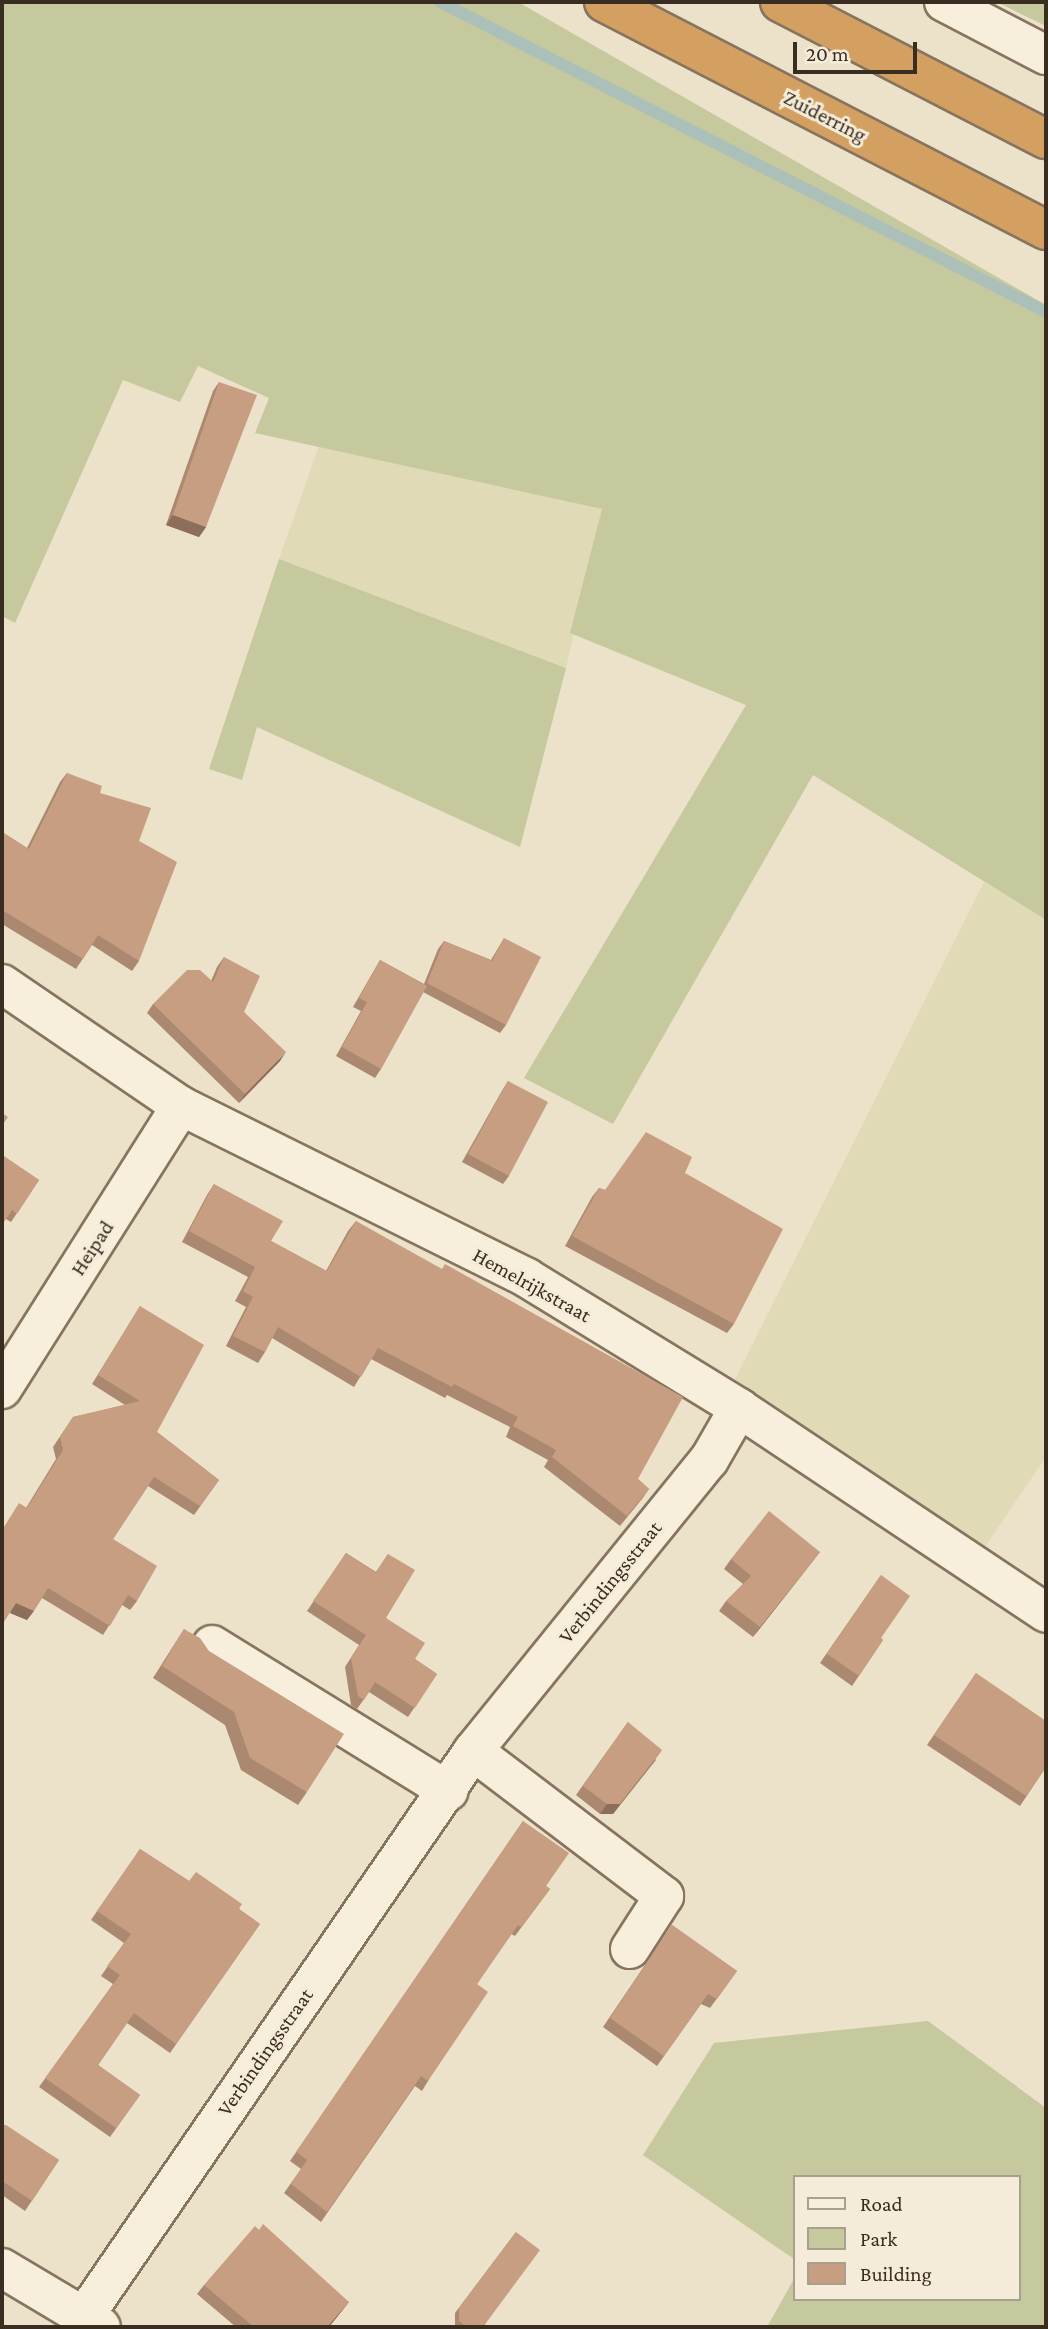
<!DOCTYPE html>
<html>
<head>
<meta charset="utf-8">
<style>
  body { margin:0 }
  #map { position:relative; width:1048px; height:2329px; overflow:hidden; background:#ece1c9; font-family:"Crimson Pro",serif }
  div>[style] { position:absolute }
  [style*='--x'] { left:calc(var(--x)*1px); top:calc(var(--y)*1px); width:calc(var(--w)*1px); rotate:calc(var(--a)*1deg) }
  .farmland>* { inset:0; background:#e1dab7 }
  .green>* { inset:0; background:#c5c99d }
  .stream>* { height:12px; margin:-6px; padding:0 6px; transform-origin:6px; border-radius:6px; background:#aac0b9 }
  .roads { filter:drop-shadow(2px 0 #87745f) drop-shadow(-2px 0 #87745f) drop-shadow(0 2px #87745f) drop-shadow(0 -2px #87745f) }
  .minor>* { height:38px; margin:-19px; padding:0 19px; transform-origin:19px; border-radius:19px; background:#f7efdc }
  .highway>* { height:38px; margin:-19px; padding:0 19px; transform-origin:19px; border-radius:19px; background:#d4a061 }
  .wall>* { inset:0; background:#ab8870 }
  .shaded-wall>* { inset:0; background:#8b6f5b }
  .building>* { inset:0; background:#c79e82 }
  span { translate:-50% -50%; white-space:nowrap; text-align:center; line-height:1.15; -webkit-text-stroke:6px #f4ecd8; paint-order:stroke }
  .street-label { font-size:21px; color:#392c21 }
  .frame { position:absolute; inset:0; border:4px solid #392c21; pointer-events:none }
  .legend { position:absolute; left:793px; top:2175px; width:228px; height:126px; box-sizing:border-box; background:#f4ecd8; border:2px solid #a99f8f; margin:0; padding:9px 12px; list-style:none; font-size:21px; color:#392c21 }
  .legend li { display:flex; align-items:center; gap:14px; height:35px }
  .legend b { width:35px; border:2px solid #a99f8f }
  .scale { position:absolute; left:793px; top:42px; width:124px; height:32px; box-sizing:border-box; border:4px solid #392c21; border-top:0; padding-left:9px; font-size:21px; line-height:24px; white-space:nowrap; color:#392c21; -webkit-text-stroke:5px #f4ecd8; paint-order:stroke }
</style>
</head>
<body>
<div id="map">
  <div class="farmland">
    <div style="clip-path:polygon(319px 446px,602px 509px,566px 668px,279px 559px)"></div>
    <div style="clip-path:polygon(984px 882px,1046px 920px,1046px 1457px,985px 1547px,735px 1379px)"></div>
  </div>
  <div class="green">
    <div style="clip-path:polygon(2px 2px,518px 2px,1046px 305px,1046px 920px,813px 775px,613px 1124px,524px 1078px,746px 705px,570px 633px,602px 509px,255px 433px,269px 398px,198px 366px,180px 402px,123px 380px,15px 623px,2px 616px)"></div>
    <div style="clip-path:polygon(997px 2px,1046px 2px,1046px 26px,1017px 12px)"></div>
    <div style="clip-path:polygon(279px 559px,566px 668px,520px 847px,257px 727px,242px 780px,209px 769px)"></div>
    <div style="clip-path:polygon(928px 2021px,1046px 2108px,1046px 2327px,767px 2327px,794px 2279px,794px 2299px,1018px 2299px,1018px 2177px,794px 2177px,794px 2259px,643px 2155px,714px 2043px)"></div>
  </div>
  <div class="stream">
    <div style="--x:440;--y:2;--w:681;--a:27.09"></div>
  </div>
  <div class="roads">
    <div class="minor">
      <div style="--x:944;--y:2;--w:115;--a:27.5"></div>
      <div style="--x:2;--y:984;--w:217;--a:34.3"></div>
      <div style="--x:181;--y:1106;--w:386;--a:26.4"></div>
      <div style="--x:527;--y:1278;--w:249;--a:31.5"></div>
      <div style="--x:739;--y:1408;--w:369;--a:33.7"></div>
      <div style="--x:2;--y:1389;--w:335;--a:-57.7"></div>
      <div style="--x:212;--y:1645;--w:278;--a:31.7"></div>
      <div style="--x:473;--y:1751;--w:240;--a:37.2"></div>
      <div style="--x:664;--y:1896;--w:63;--a:122.7"></div>
      <div style="--x:2;--y:2268;--w:115;--a:30.8"></div>
      <div style="--x:85;--y:2315;--w:685;--a:-55.47"></div>
      <div style="--x:473;--y:1751;--w:375;--a:-51"></div>
      <div style="--x:709;--y:1460;--w:60;--a:-60"></div>
    </div>
    <div class="highway">
      <div style="--x:604;--y:2;--w:497;--a:27.3"></div>
      <div style="--x:780;--y:2;--w:299;--a:27.3"></div>
    </div>
  </div>
  <div class="wall">
    <div style="clip-path:polygon(219px 382px,206px 527px,199px 537px,166px 525px,213px 391px)"></div>
    <div style="clip-path:polygon(67px 773px,100px 793px,139px 841px,139px 961px,132px 971px,92px 945px,76px 969px,2px 924px,2px 832px,27px 848px,60px 782px)"></div>
    <div style="clip-path:polygon(504px 938px,506px 1025px,500px 1033px,423px 992px,381px 1069px,375px 1078px,336px 1056px,361px 1011px,353px 1007px,380px 960px,424px 984px,438px 949px,444px 941px,491px 960px)"></div>
    <div style="clip-path:polygon(224px 957px,244px 1012px,280px 1061px,239px 1103px,147px 1013px,153px 1004px,211px 981px,217px 967px)"></div>
    <div style="clip-path:polygon(508px 1081px,509px 1176px,503px 1184px,462px 1162px,503px 1089px)"></div>
    <div style="clip-path:polygon(2px 1155px,39px 1180px,11px 1222px,6px 1219px)"></div>
    <div style="clip-path:polygon(685px 1173px,734px 1324px,727px 1333px,565px 1246px,592px 1197px,599px 1188px,605px 1190px)"></div>
    <div style="clip-path:polygon(214px 1184px,271px 1241px,326px 1271px,348px 1231px,356px 1221px,649px 1489px,642px 1499px,620px 1526px,544px 1467px,548px 1460px,506px 1437px,510px 1427px,447px 1395px,445px 1398px,371px 1359px,354px 1387px,272px 1338px,265px 1352px,258px 1363px,226px 1346px,246px 1307px,235px 1301px,248px 1277px,182px 1242px,207px 1195px)"></div>
    <div style="clip-path:polygon(140px 1306px,157px 1432px,219px 1480px,194px 1515px,148px 1486px,113px 1539px,137px 1601px,130px 1610px,122px 1605px,103px 1635px,42px 1598px,27px 1620px,10px 1613px,26px 1508px,56px 1459px,53px 1447px,73px 1417px,125px 1405px,92px 1384px)"></div>
    <div style="clip-path:polygon(820px 1552px,753px 1637px,719px 1611px,726px 1601px,743px 1584px,724px 1569px,731px 1559px)"></div>
    <div style="clip-path:polygon(346px 1553px,376px 1572px,388px 1554px,386px 1618px,415px 1659px,437px 1674px,408px 1717px,369px 1692px,357px 1709px,351px 1705px,345px 1667px,359px 1645px,307px 1611px)"></div>
    <div style="clip-path:polygon(881px 1575px,881px 1638px,883px 1640px,852px 1686px,820px 1663px)"></div>
    <div style="clip-path:polygon(184px 1629px,307px 1792px,298px 1805px,241px 1770px,225px 1725px,153px 1678px)"></div>
    <div style="clip-path:polygon(976px 1673px,1046px 1767px,1020px 1806px,927px 1745px)"></div>
    <div style="clip-path:polygon(628px 1722px,656px 1760px,613px 1814px,600px 1814px,576px 1795px)"></div>
    <div style="clip-path:polygon(523px 1821px,546px 1886px,550px 1889px,515px 1936px,511px 1934px,477px 1984px,428px 2081px,422px 2091px,415px 2086px,321px 2222px,284px 2193px,301px 2169px,290px 2161px)"></div>
    <div style="clip-path:polygon(140px 1849px,189px 1881px,239px 1909px,260px 1924px,170px 2053px,127px 2023px,98px 2065px,140px 2095px,110px 2137px,39px 2087px,113px 1984px,101px 1976px,124px 1943px,91px 1920px)"></div>
    <div style="clip-path:polygon(672px 1925px,737px 1971px,710px 2008px,701px 2004px,657px 2066px,603px 2027px)"></div>
    <div style="clip-path:polygon(2px 2125px,59px 2160px,25px 2211px,2px 2195px)"></div>
    <div style="clip-path:polygon(516px 2232px,484px 2327px,457px 2327px,455px 2326px,455px 2313px)"></div>
    <div style="clip-path:polygon(204px 2285px,349px 2302px,329px 2327px,236px 2327px,197px 2294px)"></div>
  </div>
  <div class="shaded-wall">
    <div style="clip-path:polygon(173px 515px,206px 527px,199px 537px,166px 525px)"></div>
    <div style="clip-path:polygon(286px 1052px,280px 1061px,239px 1103px,245px 1094px)"></div>
    <div style="clip-path:polygon(820px 1552px,813px 1561px,753px 1637px,760px 1627px)"></div>
    <div style="clip-path:polygon(16px 1603px,34px 1611px,27px 1620px,10px 1613px)"></div>
    <div style="clip-path:polygon(662px 1750px,613px 1814px,600px 1814px,607px 1804px)"></div>
    <div style="clip-path:polygon(349px 2302px,329px 2327px,327px 2327px)"></div>
  </div>
  <div class="building">
    <div style="clip-path:polygon(219px 382px,257px 395px,206px 527px,173px 515px)"></div>
    <div style="clip-path:polygon(67px 773px,102px 786px,100px 793px,151px 808px,139px 841px,177px 862px,139px 961px,98px 935px,83px 959px,2px 910px,2px 832px,29px 849px)"></div>
    <div style="clip-path:polygon(504px 938px,541px 957px,506px 1025px,427px 983px,444px 941px,492px 961px)"></div>
    <div style="clip-path:polygon(224px 957px,260px 976px,244px 1012px,286px 1052px,245px 1094px,153px 1004px,187px 970px,200px 970px,213px 982px)"></div>
    <div style="clip-path:polygon(380px 960px,427px 986px,381px 1069px,342px 1047px,367px 1002px,359px 998px)"></div>
    <div style="clip-path:polygon(508px 1081px,548px 1102px,509px 1176px,468px 1154px)"></div>
    <div style="clip-path:polygon(2px 1113px,8px 1117px,2px 1126px)"></div>
    <div style="clip-path:polygon(646px 1132px,692px 1157px,685px 1173px,783px 1229px,734px 1324px,572px 1236px,599px 1188px,605px 1190px)"></div>
    <div style="clip-path:polygon(2px 1155px,39px 1180px,17px 1214px,12px 1210px,2px 1225px)"></div>
    <div style="clip-path:polygon(214px 1184px,283px 1221px,271px 1241px,327px 1271px,356px 1221px,442px 1269px,445px 1264px,683px 1397px,638px 1479px,649px 1489px,627px 1516px,552px 1457px,556px 1450px,513px 1426px,518px 1417px,454px 1384px,452px 1387px,378px 1348px,361px 1377px,278px 1327px,265px 1352px,233px 1336px,253px 1297px,243px 1291px,255px 1267px,189px 1231px)"></div>
    <div style="clip-path:polygon(140px 1306px,204px 1345px,157px 1432px,219px 1480px,200px 1506px,154px 1477px,113px 1539px,157px 1566px,137px 1601px,128px 1595px,110px 1626px,48px 1588px,34px 1611px,16px 1603px,2px 1625px,2px 1530px,19px 1503px,27px 1508px,63px 1450px,60px 1437px,73px 1417px,140px 1401px,98px 1375px)"></div>
    <div style="clip-path:polygon(769px 1511px,820px 1552px,760px 1627px,726px 1601px,751px 1576px,731px 1559px)"></div>
    <div style="clip-path:polygon(346px 1553px,376px 1573px,388px 1554px,415px 1570px,386px 1618px,425px 1643px,415px 1659px,437px 1674px,415px 1708px,375px 1682px,364px 1700px,358px 1696px,351px 1658px,366px 1635px,313px 1601px)"></div>
    <div style="clip-path:polygon(881px 1575px,910px 1596px,881px 1638px,883px 1640px,859px 1676px,827px 1654px)"></div>
    <div style="clip-path:polygon(184px 1629px,200px 1638px,209px 1651px,344px 1734px,307px 1792px,250px 1758px,234px 1712px,162px 1666px)"></div>
    <div style="clip-path:polygon(976px 1673px,1046px 1721px,1046px 1767px,1026px 1796px,934px 1735px)"></div>
    <div style="clip-path:polygon(628px 1722px,662px 1750px,620px 1804px,607px 1804px,583px 1786px)"></div>
    <div style="clip-path:polygon(523px 1821px,569px 1853px,546px 1886px,550px 1889px,521px 1927px,518px 1925px,477px 1984px,488px 1992px,428px 2081px,421px 2076px,327px 2212px,291px 2184px,307px 2160px,296px 2152px)"></div>
    <div style="clip-path:polygon(140px 1849px,189px 1881px,196px 1872px,242px 1904px,239px 1909px,260px 1924px,176px 2044px,134px 2013px,98px 2065px,140px 2095px,116px 2128px,45px 2078px,120px 1975px,107px 1966px,131px 1934px,97px 1911px)"></div>
    <div style="clip-path:polygon(672px 1925px,737px 1971px,717px 1999px,708px 1994px,664px 2056px,610px 2018px)"></div>
    <div style="clip-path:polygon(2px 2125px,6px 2125px,59px 2160px,32px 2201px,2px 2181px)"></div>
    <div style="clip-path:polygon(263px 2224px,349px 2302px,327px 2327px,254px 2327px,204px 2285px,255px 2226px,259px 2230px)"></div>
    <div style="clip-path:polygon(516px 2232px,540px 2250px,483px 2327px,467px 2327px,459px 2321px,459px 2308px)"></div>
  </div>
  <div class="street-label">
    <span style="left:825px;top:116px;rotate:27deg">Zuiderring</span>
    <span style="left:92px;top:1248px;rotate:-57deg">Heipad</span>
    <span style="left:532px;top:1285px;rotate:29deg">Hemelrijkstraat</span>
    <span style="left:610px;top:1582px;rotate:-51deg">Verbindingsstraat</span>
    <span style="left:265px;top:2052px;rotate:-55deg">Verbindingsstraat</span>
  </div>
  <div class="frame"></div>
  <ul class="legend">
  <li><b style="height:9px;background:#f7efdc"></b>Road</li>
  <li><b style="height:19px;background:#c5c99d"></b>Park</li>
  <li><b style="height:19px;background:#c79e82"></b>Building</li>
  </ul>
  <div class="scale">20 m</div>
</div>
</body>
</html>
